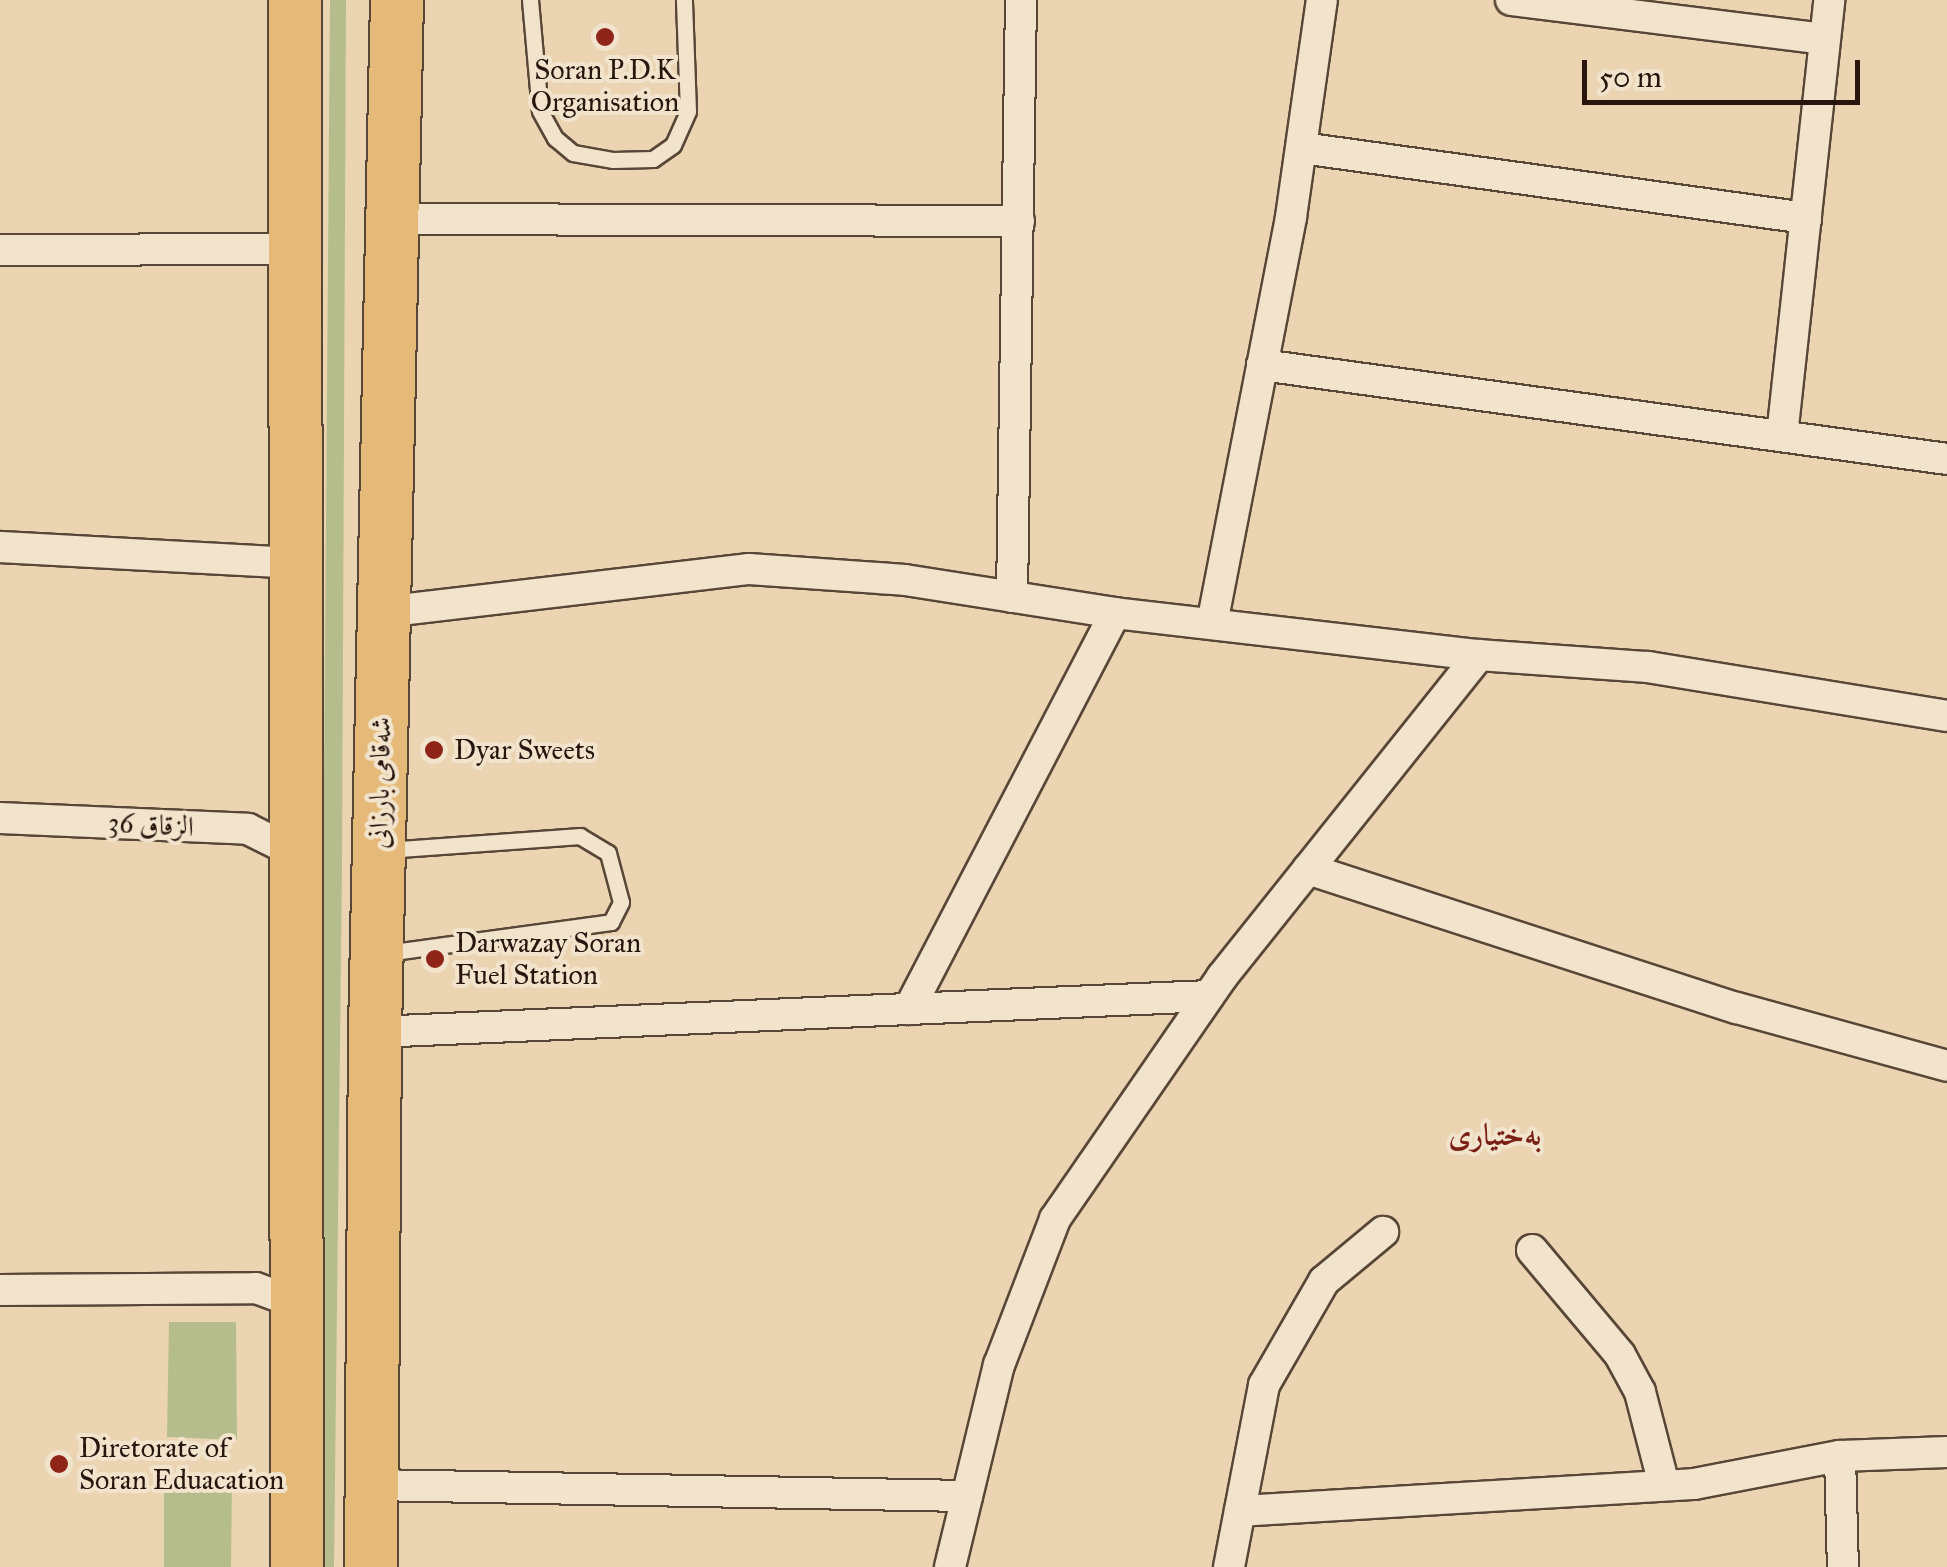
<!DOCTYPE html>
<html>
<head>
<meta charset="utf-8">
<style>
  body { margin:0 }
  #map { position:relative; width:1947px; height:1567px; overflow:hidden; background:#ead4b1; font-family:"IM FELL Great Primer",Amiri,serif }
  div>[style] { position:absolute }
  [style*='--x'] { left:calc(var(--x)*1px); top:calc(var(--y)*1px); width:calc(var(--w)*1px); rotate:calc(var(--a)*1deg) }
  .green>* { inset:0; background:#b6bd8d }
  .roads { filter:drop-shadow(2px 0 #584637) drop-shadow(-2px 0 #584637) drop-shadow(0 2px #584637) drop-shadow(0 -2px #584637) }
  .lane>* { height:15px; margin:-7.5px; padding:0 7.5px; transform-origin:7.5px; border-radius:7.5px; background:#f1e3cc }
  .street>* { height:30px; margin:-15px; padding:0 15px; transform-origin:15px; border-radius:15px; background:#f1e3cc }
  .highway>* { height:52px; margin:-26px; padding:0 26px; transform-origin:26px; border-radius:26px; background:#e5ba78 }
  .dots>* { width:28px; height:28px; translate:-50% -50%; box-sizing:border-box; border:5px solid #f1e3cc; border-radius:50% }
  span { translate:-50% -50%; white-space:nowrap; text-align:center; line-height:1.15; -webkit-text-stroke:8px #f1e3cc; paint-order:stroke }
  .poi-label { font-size:28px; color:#28160e }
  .left { translate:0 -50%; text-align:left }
  .street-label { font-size:28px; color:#28160e }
  .neighbourhood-label { font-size:30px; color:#7a1f14; font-weight:700 }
  .scale { position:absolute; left:1582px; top:60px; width:278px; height:45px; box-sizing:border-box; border:5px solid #28160e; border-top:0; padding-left:12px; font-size:30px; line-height:35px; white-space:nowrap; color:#28160e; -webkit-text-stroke:8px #f1e3cc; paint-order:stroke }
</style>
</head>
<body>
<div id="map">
  <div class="green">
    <div style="clip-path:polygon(330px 0,346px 0,342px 868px,334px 1567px,318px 1567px)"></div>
    <div style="clip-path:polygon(169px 1322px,236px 1322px,237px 1440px,167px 1437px)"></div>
    <div style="clip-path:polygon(164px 1480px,232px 1480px,231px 1567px,164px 1567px)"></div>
  </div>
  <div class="roads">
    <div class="lane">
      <div style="--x:530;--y:0;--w:111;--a:84.9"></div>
      <div style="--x:540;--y:111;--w:31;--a:61"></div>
      <div style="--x:555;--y:138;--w:23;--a:40"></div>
      <div style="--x:573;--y:153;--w:41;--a:9.9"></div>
      <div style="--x:613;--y:160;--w:40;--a:-1.4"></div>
      <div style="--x:653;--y:159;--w:24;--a:-35"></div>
      <div style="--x:673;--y:145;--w:37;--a:-66"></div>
      <div style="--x:688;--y:111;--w:111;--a:-92.1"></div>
      <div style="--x:386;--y:953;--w:227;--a:-7.8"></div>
      <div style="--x:611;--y:922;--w:22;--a:-63"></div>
      <div style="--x:621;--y:902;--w:51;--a:-104.9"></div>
      <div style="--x:608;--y:853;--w:33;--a:-149"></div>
      <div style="--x:580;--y:836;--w:194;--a:175.9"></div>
    </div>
    <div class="street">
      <div style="--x:1511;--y:0;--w:316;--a:7.1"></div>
      <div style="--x:1302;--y:148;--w:509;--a:7.91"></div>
      <div style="--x:394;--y:219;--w:625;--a:0.18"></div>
      <div style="--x:0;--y:250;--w:299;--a:-0.2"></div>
      <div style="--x:1262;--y:365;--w:691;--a:7.81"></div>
      <div style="--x:1782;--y:436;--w:439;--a:-83.8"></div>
      <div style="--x:0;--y:547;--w:297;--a:3.1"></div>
      <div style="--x:1012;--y:597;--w:597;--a:-89.14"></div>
      <div style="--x:383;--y:612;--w:369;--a:-6.7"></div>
      <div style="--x:749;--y:569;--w:156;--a:4"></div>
      <div style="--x:905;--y:580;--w:213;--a:8.9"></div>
      <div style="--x:1115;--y:613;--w:366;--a:6.6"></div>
      <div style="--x:1479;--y:655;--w:169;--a:4.1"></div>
      <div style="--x:1648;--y:667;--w:303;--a:9.3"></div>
      <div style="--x:1212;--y:624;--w:415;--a:-79"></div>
      <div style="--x:1291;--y:217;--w:219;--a:-81.9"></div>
      <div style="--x:0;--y:818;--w:248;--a:2.5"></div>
      <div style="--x:248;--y:829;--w:54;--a:26.6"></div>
      <div style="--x:1308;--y:869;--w:451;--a:18"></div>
      <div style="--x:1737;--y:1008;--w:218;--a:15.4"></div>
      <div style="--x:909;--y:1009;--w:446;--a:-62.5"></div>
      <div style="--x:375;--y:1032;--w:834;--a:-2.47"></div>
      <div style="--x:1532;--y:1250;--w:137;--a:50"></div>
      <div style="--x:1620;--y:1355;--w:42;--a:61.6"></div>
      <div style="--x:1640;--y:1392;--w:96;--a:75.5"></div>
      <div style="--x:0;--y:1290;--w:256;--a:-0.4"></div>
      <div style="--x:256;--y:1288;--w:46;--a:20.4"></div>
      <div style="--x:1840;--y:1456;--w:111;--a:88.5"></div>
      <div style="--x:372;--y:1485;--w:595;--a:1.06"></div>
      <div style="--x:1240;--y:1511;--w:455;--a:-3.4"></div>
      <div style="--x:1694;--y:1484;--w:149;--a:-10.9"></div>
      <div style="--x:1840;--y:1456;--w:107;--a:-2.1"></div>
      <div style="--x:950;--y:1567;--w:208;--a:-76.4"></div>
      <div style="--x:999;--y:1365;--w:156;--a:-69"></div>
      <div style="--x:1055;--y:1219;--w:294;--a:-55.4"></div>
      <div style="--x:1222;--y:977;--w:412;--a:-51.4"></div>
      <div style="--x:1229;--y:1567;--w:185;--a:-79.1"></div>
      <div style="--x:1264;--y:1385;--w:120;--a:-60"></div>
      <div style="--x:1324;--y:1281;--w:77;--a:-39.7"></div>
    </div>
    <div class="highway">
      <div style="--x:295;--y:0;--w:1567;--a:89.93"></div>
      <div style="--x:371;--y:1567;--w:535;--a:-89.57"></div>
      <div style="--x:375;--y:1032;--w:1032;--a:-88.78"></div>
    </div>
  </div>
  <div class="dots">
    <div style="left:605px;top:37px;background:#8f2418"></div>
    <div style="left:434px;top:750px;background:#8f2418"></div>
    <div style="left:435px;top:959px;background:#8f2418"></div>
    <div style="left:59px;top:1464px;background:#8f2418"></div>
  </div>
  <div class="poi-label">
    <span style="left:605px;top:86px">Soran P.D.K<br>Organisation</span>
    <span class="left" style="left:454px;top:750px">Dyar Sweets</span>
    <span class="left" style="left:455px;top:959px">Darwazay Soran<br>Fuel Station</span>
    <span class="left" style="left:79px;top:1464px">Diretorate of<br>Soran Eduacation</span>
  </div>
  <div class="street-label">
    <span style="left:380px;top:783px;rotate:-89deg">شەقامی بارزانی</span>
    <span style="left:151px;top:825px;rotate:3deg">الزقاق 36</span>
  </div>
  <div class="neighbourhood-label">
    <span style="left:1495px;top:1135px">بەختیاری</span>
  </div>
  <div class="scale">50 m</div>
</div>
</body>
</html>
